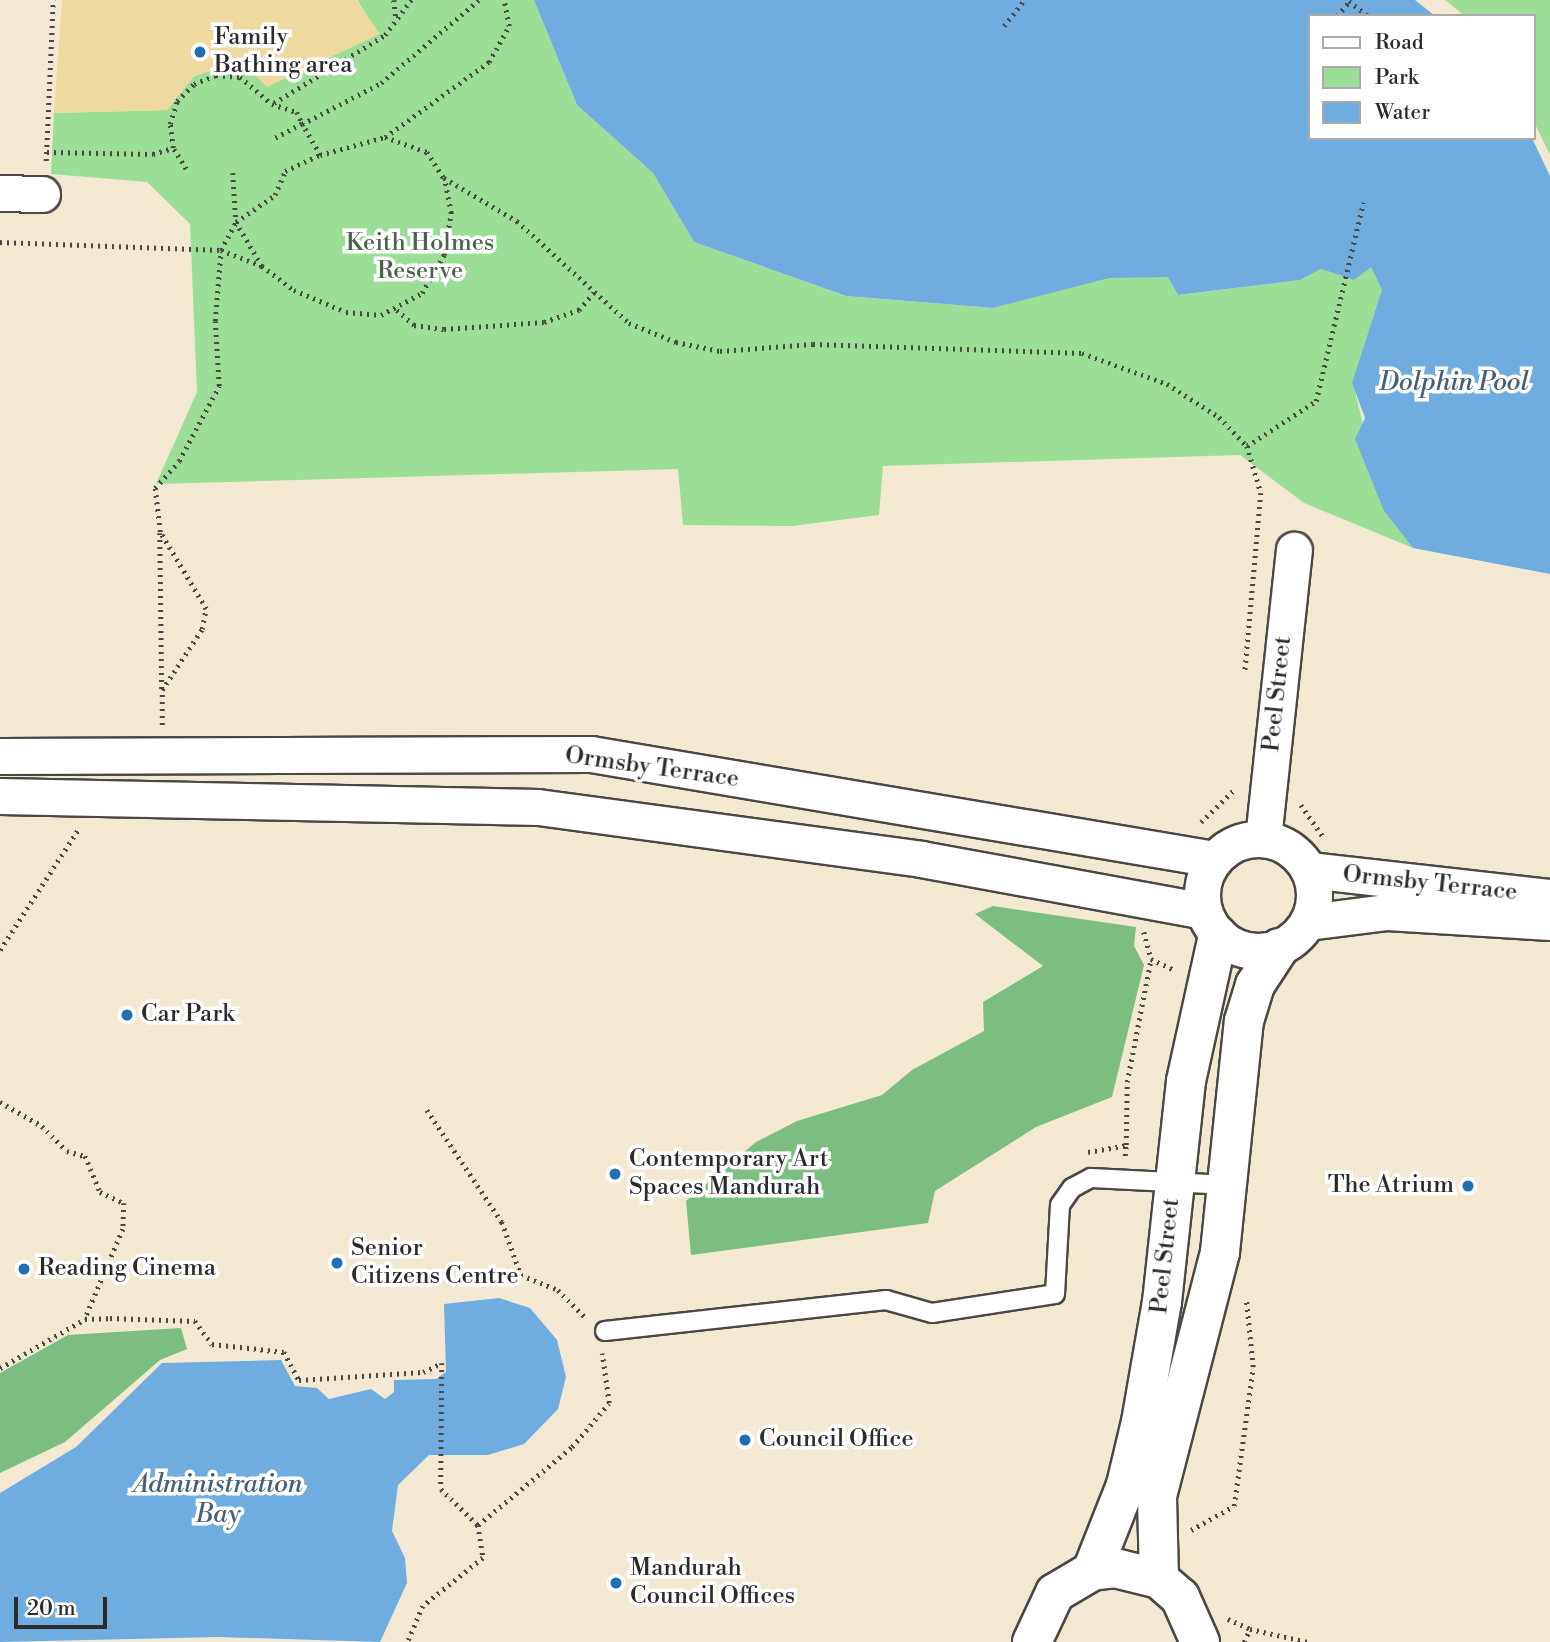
<!DOCTYPE html>
<html>
<head>
<meta charset="utf-8">
<style>
  body { margin:0 }
  #map { position:relative; width:1550px; height:1642px; overflow:hidden; background:#f3e9d2; font-family:"Libre Bodoni",serif }
  div>[style] { position:absolute }
  [style*='--x'] { left:calc(var(--x)*1px); top:calc(var(--y)*1px); width:calc(var(--w)*1px); rotate:calc(var(--a)*1deg) }
  .green>* { inset:0; background:#9bdf97 }
  .forest>* { inset:0; background:#7cbe80 }
  .sand>* { inset:0; background:#eeda9e }
  .water>* { inset:0; background:#6fade1 }
  .path>* { height:4.5px; margin-top:-2.25px; transform-origin:0; background:repeating-linear-gradient(90deg,#494844 0 2px,transparent 0 7px) }
  .roads { filter:drop-shadow(2px 0 #494844) drop-shadow(-2px 0 #494844) drop-shadow(0 2px #494844) drop-shadow(0 -2px #494844) }
  .lane>* { height:18px; margin:-9px; padding:0 9px; transform-origin:9px; border-radius:9px; background:#fff }
  .street>* { height:35px; margin:-17.5px; padding:0 17.5px; transform-origin:17.5px; border-radius:17.5px; background:#fff }
  .street>.ring { margin:-17.5px; padding:0; box-sizing:content-box; background:none; border:35px solid #fff; border-radius:50% }
  .secondary>* { height:38px; margin:-19px; padding:0 19px; transform-origin:19px; border-radius:19px; background:#fff }
  .dots>* { width:19px; height:19px; translate:-50% -50%; box-sizing:border-box; border:4px solid #fff; border-radius:50% }
  span { translate:-50% -50%; white-space:nowrap; text-align:center; line-height:1.15; -webkit-text-stroke:7px #fff; paint-order:stroke }
  .poi-label { font-size:24px; color:#2b2b2b }
  .left { translate:0 -50%; text-align:left }
  .right { translate:-100% -50%; text-align:right }
  .park-label { font-size:24px; color:#4d614b }
  .street-label { font-size:24px; color:#2b2b2b }
  .water-label { font-size:26px; color:#465f74; font-style:italic }
  .legend { position:absolute; left:1308px; top:14px; width:228px; height:126px; box-sizing:border-box; background:#fff; border:2px solid #aaa; margin:0; padding:9px 12px; list-style:none; font-size:21px; color:#2b2b2b }
  .legend li { display:flex; align-items:center; gap:14px; height:35px }
  .legend b { width:35px; border:2px solid #aaa }
  .scale { position:absolute; left:14px; top:1597px; width:93px; height:32px; box-sizing:border-box; border:4px solid #2b2b2b; border-top:0; padding-left:9px; font-size:21px; line-height:24px; white-space:nowrap; color:#2b2b2b; -webkit-text-stroke:5px #fff; paint-order:stroke }
</style>
</head>
<body>
<div id="map">
  <div class="green">
    <div style="clip-path:polygon(357px 0,534px 0,577px 105px,653px 173px,694px 242px,845px 296px,993px 308px,1109px 277px,1168px 276px,1179px 295px,1300px 280px,1321px 269px,1354px 280px,1371px 266px,1382px 290px,1380px 307px,1353px 383px,1384px 511px,1413px 548px,1304px 503px,1240px 455px,883px 466px,879px 515px,792px 526px,683px 525px,678px 469px,156px 484px,197px 392px,190px 224px,147px 182px,51px 174px,54px 113px,167px 110px,194px 76px,216px 69px,253px 74px,379px 34px)"></div>
    <div style="clip-path:polygon(1445px 0,1550px 0,1550px 155px,1534px 122px,1534px 16px,1465px 16px)"></div>
  </div>
  <div class="forest">
    <div style="clip-path:polygon(993px 906px,1136px 927px,1134px 946px,1144px 965px,1112px 1097px,1036px 1127px,935px 1191px,928px 1223px,691px 1255px,686px 1201px,756px 1142px,797px 1121px,882px 1095px,912px 1070px,984px 1031px,983px 1002px,1043px 966px,975px 914px)"></div>
    <div style="clip-path:polygon(181px 1328px,187px 1349px,160px 1360px,65px 1442px,0 1473px,0 1373px,68px 1335px)"></div>
  </div>
  <div class="sand">
    <div style="clip-path:polygon(62px 0,356px 0,380px 34px,267px 87px,253px 74px,216px 69px,194px 76px,167px 110px,54px 113px)"></div>
  </div>
  <div class="water">
    <div style="clip-path:polygon(534px 0,1415px 0,1435px 16px,1310px 16px,1310px 138px,1532px 138px,1550px 176px,1550px 574px,1413px 548px,1384px 511px,1355px 439px,1365px 418px,1352px 383px,1382px 290px,1371px 267px,1354px 280px,1321px 269px,1300px 280px,1178px 295px,1168px 277px,1109px 278px,993px 308px,846px 296px,694px 242px,653px 173px,577px 105px)"></div>
    <div style="clip-path:polygon(499px 1298px,530px 1308px,557px 1340px,566px 1377px,558px 1409px,524px 1444px,488px 1455px,429px 1455px,398px 1485px,392px 1531px,405px 1558px,407px 1583px,380px 1642px,219px 1637px,0 1642px,0 1493px,76px 1447px,162px 1363px,281px 1360px,295px 1386px,317px 1388px,329px 1399px,371px 1389px,385px 1399px,394px 1392px,394px 1380px,436px 1379px,446px 1372px,444px 1304px)"></div>
  </div>
  <div class="path">
    <div style="--x:394;--y:0;--w:19;--a:84"></div>
    <div style="--x:1349;--y:1;--w:24;--a:38"></div>
    <div style="--x:1337;--y:16;--w:20;--a:-49"></div>
    <div style="--x:1004;--y:26;--w:33;--a:-52"></div>
    <div style="--x:274;--y:103;--w:130;--a:-31.5"></div>
    <div style="--x:385;--y:35;--w:44;--a:-53.4"></div>
    <div style="--x:385;--y:137;--w:45;--a:19.7"></div>
    <div style="--x:427;--y:152;--w:31;--a:57"></div>
    <div style="--x:47;--y:152;--w:106;--a:1.1"></div>
    <div style="--x:153;--y:154;--w:21;--a:-17"></div>
    <div style="--x:320;--y:155;--w:67;--a:-15.5"></div>
    <div style="--x:385;--y:137;--w:128;--a:-35.8"></div>
    <div style="--x:489;--y:62;--w:41;--a:-60.9"></div>
    <div style="--x:509;--y:26;--w:26;--a:-101"></div>
    <div style="--x:46;--y:161;--w:161;--a:-87.5"></div>
    <div style="--x:186;--y:169;--w:25;--a:-122"></div>
    <div style="--x:173;--y:148;--w:24;--a:-97"></div>
    <div style="--x:170;--y:124;--w:24;--a:-73"></div>
    <div style="--x:177;--y:101;--w:24;--a:-45"></div>
    <div style="--x:194;--y:84;--w:24;--a:-22"></div>
    <div style="--x:216;--y:75;--w:24;--a:5"></div>
    <div style="--x:240;--y:77;--w:42;--a:40.2"></div>
    <div style="--x:272;--y:104;--w:26;--a:18"></div>
    <div style="--x:297;--y:112;--w:13;--a:67"></div>
    <div style="--x:302;--y:124;--w:32;--a:152"></div>
    <div style="--x:233;--y:173;--w:49;--a:86.5"></div>
    <div style="--x:236;--y:222;--w:51;--a:59.4"></div>
    <div style="--x:262;--y:266;--w:40;--a:37"></div>
    <div style="--x:294;--y:290;--w:56;--a:22.9"></div>
    <div style="--x:346;--y:312;--w:35;--a:5"></div>
    <div style="--x:381;--y:315;--w:47;--a:-28.2"></div>
    <div style="--x:422;--y:293;--w:44;--a:-59.9"></div>
    <div style="--x:444;--y:255;--w:43;--a:-80.5"></div>
    <div style="--x:451;--y:213;--w:36;--a:-101"></div>
    <div style="--x:444;--y:178;--w:85;--a:30.5"></div>
    <div style="--x:517;--y:221;--w:151;--a:42.3"></div>
    <div style="--x:629;--y:323;--w:51;--a:22"></div>
    <div style="--x:676;--y:342;--w:45;--a:11.6"></div>
    <div style="--x:720;--y:351;--w:93;--a:-4.3"></div>
    <div style="--x:813;--y:344;--w:269;--a:1.9"></div>
    <div style="--x:1082;--y:353;--w:90;--a:20"></div>
    <div style="--x:1167;--y:384;--w:62;--a:32.4"></div>
    <div style="--x:1219;--y:417;--w:40;--a:46"></div>
    <div style="--x:1247;--y:446;--w:49;--a:73.4"></div>
    <div style="--x:1261;--y:493;--w:181;--a:95.1"></div>
    <div style="--x:0;--y:242;--w:221;--a:2.1"></div>
    <div style="--x:221;--y:250;--w:44;--a:21.3"></div>
    <div style="--x:397;--y:310;--w:23;--a:41"></div>
    <div style="--x:414;--y:325;--w:30;--a:8"></div>
    <div style="--x:444;--y:329;--w:100;--a:-4"></div>
    <div style="--x:544;--y:322;--w:37;--a:-19"></div>
    <div style="--x:579;--y:310;--w:23;--a:-50"></div>
    <div style="--x:1247;--y:446;--w:82;--a:-33.1"></div>
    <div style="--x:1316;--y:401;--w:204;--a:-76.6"></div>
    <div style="--x:160;--y:533;--w:156;--a:89.3"></div>
    <div style="--x:162;--y:725;--w:35;--a:-90"></div>
    <div style="--x:162;--y:690;--w:73;--a:-56.7"></div>
    <div style="--x:202;--y:629;--w:20;--a:-79"></div>
    <div style="--x:206;--y:609;--w:90;--a:-120.9"></div>
    <div style="--x:160;--y:532;--w:44;--a:-96.5"></div>
    <div style="--x:155;--y:488;--w:36;--a:-48"></div>
    <div style="--x:179;--y:461;--w:85;--a:-61.9"></div>
    <div style="--x:219;--y:386;--w:65;--a:-93.5"></div>
    <div style="--x:215;--y:321;--w:71;--a:-85.2"></div>
    <div style="--x:221;--y:250;--w:32;--a:-62"></div>
    <div style="--x:236;--y:222;--w:47;--a:-34.7"></div>
    <div style="--x:275;--y:195;--w:26;--a:-67"></div>
    <div style="--x:285;--y:171;--w:38;--a:-25"></div>
    <div style="--x:320;--y:155;--w:36;--a:-120"></div>
    <div style="--x:302;--y:124;--w:89;--a:-27.4"></div>
    <div style="--x:381;--y:83;--w:128;--a:-40.3"></div>
    <div style="--x:1301;--y:805;--w:40;--a:55.1"></div>
    <div style="--x:1201;--y:822;--w:46;--a:-44.1"></div>
    <div style="--x:1144;--y:932;--w:28;--a:75"></div>
    <div style="--x:1151;--y:959;--w:26;--a:25"></div>
    <div style="--x:0;--y:950;--w:143;--a:-57"></div>
    <div style="--x:0;--y:1102;--w:48;--a:29.7"></div>
    <div style="--x:42;--y:1126;--w:35;--a:45"></div>
    <div style="--x:67;--y:1151;--w:19;--a:16"></div>
    <div style="--x:85;--y:1156;--w:39;--a:67"></div>
    <div style="--x:100;--y:1192;--w:26;--a:25"></div>
    <div style="--x:124;--y:1203;--w:26;--a:92"></div>
    <div style="--x:123;--y:1229;--w:98;--a:112.9"></div>
    <div style="--x:427;--y:1110;--w:135;--a:56.2"></div>
    <div style="--x:502;--y:1222;--w:56;--a:70.3"></div>
    <div style="--x:521;--y:1275;--w:40;--a:22"></div>
    <div style="--x:558;--y:1290;--w:40;--a:45"></div>
    <div style="--x:1088;--y:1152;--w:39;--a:-10"></div>
    <div style="--x:1126;--y:1145;--w:63;--a:-89.1"></div>
    <div style="--x:1127;--y:1082;--w:125;--a:-79"></div>
    <div style="--x:1125;--y:1156;--w:11;--a:-85"></div>
    <div style="--x:0;--y:1368;--w:98;--a:-30"></div>
    <div style="--x:85;--y:1319;--w:25;--a:-2"></div>
    <div style="--x:110;--y:1318;--w:85;--a:2"></div>
    <div style="--x:195;--y:1321;--w:29;--a:54"></div>
    <div style="--x:212;--y:1344;--w:72;--a:6.3"></div>
    <div style="--x:284;--y:1352;--w:32;--a:62"></div>
    <div style="--x:299;--y:1380;--w:124;--a:-3.7"></div>
    <div style="--x:423;--y:1372;--w:21;--a:-25"></div>
    <div style="--x:442;--y:1363;--w:126;--a:90.5"></div>
    <div style="--x:441;--y:1489;--w:52;--a:44.2"></div>
    <div style="--x:478;--y:1525;--w:33;--a:81"></div>
    <div style="--x:483;--y:1558;--w:77;--a:141.3"></div>
    <div style="--x:423;--y:1606;--w:39;--a:113"></div>
    <div style="--x:478;--y:1525;--w:122;--a:-39.7"></div>
    <div style="--x:572;--y:1447;--w:57;--a:-49.9"></div>
    <div style="--x:609;--y:1403;--w:50;--a:-98"></div>
    <div style="--x:1191;--y:1530;--w:49;--a:-29.2"></div>
    <div style="--x:1234;--y:1506;--w:140;--a:-82.2"></div>
    <div style="--x:1253;--y:1367;--w:69;--a:-95.8"></div>
    <div style="--x:1228;--y:1619;--w:24;--a:24"></div>
    <div style="--x:1244;--y:1642;--w:14;--a:-65"></div>
    <div style="--x:1250;--y:1629;--w:59;--a:12.6"></div>
  </div>
  <div class="roads">
    <div class="lane">
      <div style="--x:605;--y:1331;--w:283;--a:-6.3"></div>
      <div style="--x:886;--y:1300;--w:48;--a:15.8"></div>
      <div style="--x:932;--y:1313;--w:124;--a:-8.8"></div>
      <div style="--x:1055;--y:1294;--w:89;--a:-86.8"></div>
      <div style="--x:1060;--y:1205;--w:21;--a:-55"></div>
      <div style="--x:1072;--y:1188;--w:21;--a:-28"></div>
      <div style="--x:1091;--y:1178;--w:138;--a:2.9"></div>
    </div>
    <div class="street">
      <div style="--x:0;--y:193;--w:42;--a:1.4"></div>
      <div style="--x:0;--y:756;--w:591;--a:-0.19"></div>
      <div style="--x:591;--y:754;--w:632;--a:9.57"></div>
      <div style="--x:0;--y:796;--w:538;--a:1.17"></div>
      <div style="--x:538;--y:807;--w:387;--a:7.7"></div>
      <div style="--x:921;--y:859;--w:287;--a:10.4"></div>
      <div class="ring" style="left:1202px;top:839px;width:77px;height:77px"></div>
      <div style="--x:1263;--y:839;--w:291;--a:-83.9"></div>
      <div style="--x:1309;--y:870;--w:243;--a:6.4"></div>
      <div style="--x:1308;--y:922;--w:80;--a:-7.2"></div>
      <div style="--x:1387;--y:912;--w:163;--a:3.5"></div>
    </div>
    <div class="secondary">
      <div style="--x:1092;--y:1571;--w:92;--a:-68.4"></div>
      <div style="--x:1126;--y:1485;--w:65;--a:-76.6"></div>
      <div style="--x:1141;--y:1422;--w:122;--a:-80.1"></div>
      <div style="--x:1162;--y:1302;--w:222;--a:-83.8"></div>
      <div style="--x:1186;--y:1081;--w:149;--a:-77.6"></div>
      <div style="--x:1159;--y:1579;--w:83;--a:-91.4"></div>
      <div style="--x:1157;--y:1496;--w:252;--a:-75.5"></div>
      <div style="--x:1220;--y:1252;--w:232;--a:-84.1"></div>
      <div style="--x:1244;--y:1021;--w:38;--a:-73"></div>
      <div style="--x:1255;--y:985;--w:44;--a:-57"></div>
      <div style="--x:1032;--y:1642;--w:54;--a:-64.9"></div>
      <div style="--x:1055;--y:1593;--w:43;--a:-30.7"></div>
      <div style="--x:1092;--y:1571;--w:23;--a:-7"></div>
      <div style="--x:1115;--y:1568;--w:45;--a:14"></div>
      <div style="--x:1159;--y:1579;--w:28;--a:41"></div>
      <div style="--x:1180;--y:1597;--w:49;--a:66"></div>
    </div>
  </div>
  <div class="dots">
    <div style="left:200px;top:52px;background:#1f6fb2"></div>
    <div style="left:127px;top:1015px;background:#1f6fb2"></div>
    <div style="left:615px;top:1174px;background:#1f6fb2"></div>
    <div style="left:1468px;top:1186px;background:#1f6fb2"></div>
    <div style="left:337px;top:1263px;background:#1f6fb2"></div>
    <div style="left:24px;top:1269px;background:#1f6fb2"></div>
    <div style="left:745px;top:1440px;background:#1f6fb2"></div>
    <div style="left:616px;top:1583px;background:#1f6fb2"></div>
  </div>
  <div class="poi-label">
    <span class="left" style="left:214px;top:52px">Family<br>Bathing area</span>
    <span class="left" style="left:141px;top:1015px">Car Park</span>
    <span class="left" style="left:629px;top:1174px">Contemporary Art<br>Spaces Mandurah</span>
    <span class="right" style="left:1454px;top:1186px">The Atrium</span>
    <span class="left" style="left:351px;top:1263px">Senior<br>Citizens Centre</span>
    <span class="left" style="left:38px;top:1269px">Reading Cinema</span>
    <span class="left" style="left:759px;top:1440px">Council Office</span>
    <span class="left" style="left:630px;top:1583px">Mandurah<br>Council Offices</span>
  </div>
  <div class="park-label">
    <span style="left:420px;top:258px">Keith Holmes<br>Reserve</span>
  </div>
  <div class="street-label">
    <span style="left:1278px;top:694px;rotate:-84deg">Peel Street</span>
    <span style="left:652px;top:768px;rotate:8deg">Ormsby Terrace</span>
    <span style="left:1430px;top:884px;rotate:6deg">Ormsby Terrace</span>
    <span style="left:1166px;top:1256px;rotate:-84deg">Peel Street</span>
  </div>
  <div class="water-label">
    <span style="left:1454px;top:383px">Dolphin Pool</span>
    <span style="left:218px;top:1500px">Administration<br>Bay</span>
  </div>
  <ul class="legend">
  <li><b style="height:9px;background:#fff"></b>Road</li>
  <li><b style="height:19px;background:#9bdf97"></b>Park</li>
  <li><b style="height:19px;background:#6fade1"></b>Water</li>
  </ul>
  <div class="scale">20 m</div>
</div>
</body>
</html>
